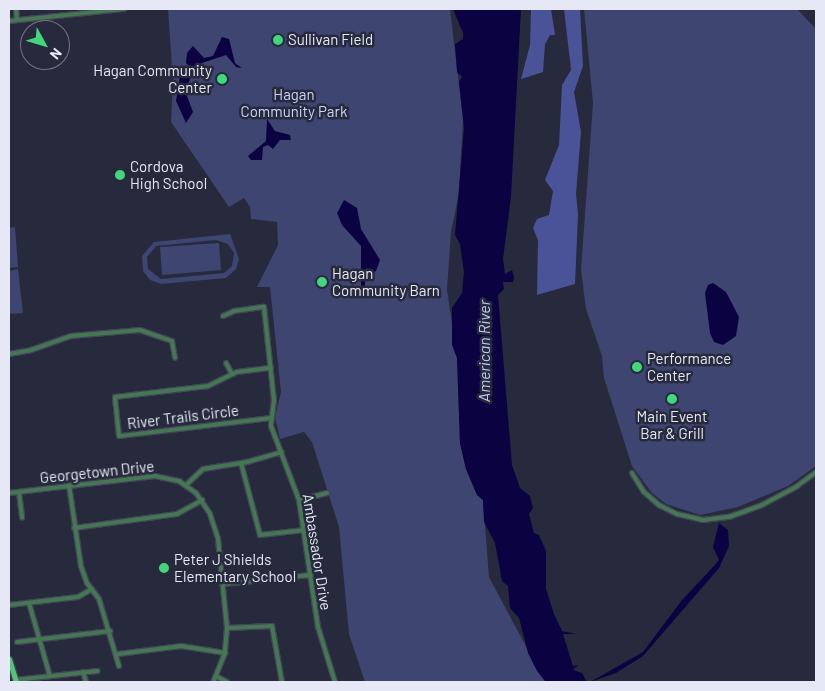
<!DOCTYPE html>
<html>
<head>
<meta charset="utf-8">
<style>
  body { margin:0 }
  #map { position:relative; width:825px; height:691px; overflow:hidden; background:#272a3c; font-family:Barlow,sans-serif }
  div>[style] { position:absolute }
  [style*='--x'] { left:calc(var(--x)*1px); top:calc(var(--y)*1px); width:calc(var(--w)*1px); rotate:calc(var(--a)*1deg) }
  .green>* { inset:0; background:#3e4570 }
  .forest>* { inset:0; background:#4a5398 }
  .water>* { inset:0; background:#0b0242 }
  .roads { filter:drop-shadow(1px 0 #424556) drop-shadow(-1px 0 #424556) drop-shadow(0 1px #424556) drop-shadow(0 -1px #424556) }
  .minor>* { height:4px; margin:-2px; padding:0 2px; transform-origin:2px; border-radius:2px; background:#467754 }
  .major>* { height:5px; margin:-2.5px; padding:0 2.5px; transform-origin:2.5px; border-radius:2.5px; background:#55c37b }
  .dots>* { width:14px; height:14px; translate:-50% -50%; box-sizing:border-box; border:2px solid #272a3c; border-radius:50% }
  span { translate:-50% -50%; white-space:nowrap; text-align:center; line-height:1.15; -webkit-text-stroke:5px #272a3c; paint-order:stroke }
  .poi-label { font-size:15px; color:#e6e9f5 }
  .left { translate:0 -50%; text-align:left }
  .right { translate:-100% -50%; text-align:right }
  .park-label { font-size:15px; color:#cbd4fc }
  .street-label { font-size:15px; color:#e6e9f5 }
  .water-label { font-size:16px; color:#c0c9f1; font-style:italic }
  .frame { position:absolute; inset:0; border:10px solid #e6e9f5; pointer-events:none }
  .north { position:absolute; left:20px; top:20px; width:50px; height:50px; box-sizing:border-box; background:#272a3c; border:1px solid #737686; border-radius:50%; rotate:129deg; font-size:14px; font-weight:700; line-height:20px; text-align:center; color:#e6e9f5 }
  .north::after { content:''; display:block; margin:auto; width:18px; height:22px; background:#41d77c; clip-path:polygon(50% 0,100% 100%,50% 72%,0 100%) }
</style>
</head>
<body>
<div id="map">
  <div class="green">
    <div style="clip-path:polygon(168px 9px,450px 9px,463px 119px,459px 193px,451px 232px,447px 290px,457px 358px,460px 443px,466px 469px,477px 495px,483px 500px,489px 577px,545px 682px,365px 682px,349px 634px,339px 527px,312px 442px,304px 432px,280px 439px,275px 417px,281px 392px,270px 287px,257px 287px,278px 245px,277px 222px,251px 219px,250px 207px,244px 198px,229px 207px,171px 122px,173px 82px)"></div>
    <div style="clip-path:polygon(584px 9px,797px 9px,816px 29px,816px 466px,788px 486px,738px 507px,700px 515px,666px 504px,652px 493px,632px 466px,604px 378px,602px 356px,586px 309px,581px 270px,593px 103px)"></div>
    <div style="clip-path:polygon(15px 227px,18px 267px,9px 268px,9px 228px)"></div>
    <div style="clip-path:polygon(evenodd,230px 234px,239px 259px,236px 269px,226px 278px,161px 284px,150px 280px,143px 271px,142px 256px,154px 242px,230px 234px,216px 240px,228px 244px,234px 253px,232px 266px,224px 273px,161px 279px,148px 269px,147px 257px,156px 246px,216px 240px)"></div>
    <div style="clip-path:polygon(219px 243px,221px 270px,162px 275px,160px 247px)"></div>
    <div style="clip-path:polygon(18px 269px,23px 313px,9px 314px,9px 271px)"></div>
  </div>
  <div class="forest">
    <div style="clip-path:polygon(531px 9px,551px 9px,555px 35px,550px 35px,545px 44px,543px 72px,521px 79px,530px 45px)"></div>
    <div style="clip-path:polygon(564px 9px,580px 9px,583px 66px,574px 92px,581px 132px,576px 194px,578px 214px,575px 284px,537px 295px,538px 240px,533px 228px,537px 219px,549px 215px,553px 191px,545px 180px,559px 145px,562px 85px,571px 70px)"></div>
  </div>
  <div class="water">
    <div style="clip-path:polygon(453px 9px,521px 9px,511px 197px,503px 259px,505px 274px,512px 270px,514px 277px,513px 282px,503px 282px,504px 289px,498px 295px,512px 465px,520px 488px,530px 496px,533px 508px,529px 514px,534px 533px,539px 535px,546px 551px,546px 589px,554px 614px,562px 631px,576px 634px,563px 634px,573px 666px,578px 665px,573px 670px,582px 673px,587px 682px,546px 682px,537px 671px,528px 653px,519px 618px,510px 608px,508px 586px,502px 581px,495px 543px,484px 522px,483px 500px,477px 495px,466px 469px,460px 443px,457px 358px,452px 345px,452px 308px,462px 293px,464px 272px,460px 244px,455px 235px,464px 128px,459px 82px,462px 77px,457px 72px,455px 44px,463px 39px,463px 33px)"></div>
    <div style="clip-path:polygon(222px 37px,229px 39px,235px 63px,242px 68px,236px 67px,226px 55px,196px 65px,185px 91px,193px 112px,186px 123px,176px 101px,180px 76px,192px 68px,186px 63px,187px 53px,193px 46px,204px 58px,213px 56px)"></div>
    <div style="clip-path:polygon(267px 119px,275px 131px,290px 135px,291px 140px,280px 140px,273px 149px,268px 145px,263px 147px,262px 160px,251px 160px,248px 156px,266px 141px)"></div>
    <div style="clip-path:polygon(344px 200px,357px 208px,361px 229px,380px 260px,376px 271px,365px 278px,365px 289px,379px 296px,414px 287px,425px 289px,426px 295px,412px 289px,384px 296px,376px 296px,365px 292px,361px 285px,361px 246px,342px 225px,337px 213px)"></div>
    <div style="clip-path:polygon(713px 283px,726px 292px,739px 317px,736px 336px,723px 345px,714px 342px,710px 333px,705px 293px,708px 285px)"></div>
    <div style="clip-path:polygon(719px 523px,728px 530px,729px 546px,719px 568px,643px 656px,616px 673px,590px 682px,643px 652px,682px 600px,714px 566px,719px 560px,713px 547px)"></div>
  </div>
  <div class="roads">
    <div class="minor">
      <div style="--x:16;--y:9;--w:11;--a:85"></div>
      <div style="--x:9;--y:21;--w:116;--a:-6"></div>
      <div style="--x:223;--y:316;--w:12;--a:-24"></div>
      <div style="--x:234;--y:311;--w:30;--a:-8"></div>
      <div style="--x:264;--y:307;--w:94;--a:83.9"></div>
      <div style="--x:274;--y:400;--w:26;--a:97"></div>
      <div style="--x:271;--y:426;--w:79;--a:69.3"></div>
      <div style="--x:299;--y:500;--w:128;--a:81.5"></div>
      <div style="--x:318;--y:627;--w:58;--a:72.8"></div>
      <div style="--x:9;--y:354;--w:22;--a:-10"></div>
      <div style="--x:31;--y:350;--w:42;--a:-19.3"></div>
      <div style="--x:71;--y:336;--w:69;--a:-5"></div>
      <div style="--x:140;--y:330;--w:34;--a:19"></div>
      <div style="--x:172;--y:341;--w:17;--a:80"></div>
      <div style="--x:226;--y:363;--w:13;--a:61"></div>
      <div style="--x:271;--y:418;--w:153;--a:173.2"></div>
      <div style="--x:119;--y:436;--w:39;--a:-96"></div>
      <div style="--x:115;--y:397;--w:94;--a:-6.7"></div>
      <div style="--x:208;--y:386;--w:32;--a:-26"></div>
      <div style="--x:237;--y:372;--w:34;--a:-7"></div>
      <div style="--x:241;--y:463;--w:74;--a:75.2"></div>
      <div style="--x:260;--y:535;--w:45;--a:-6.3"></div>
      <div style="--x:632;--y:473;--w:22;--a:58"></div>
      <div style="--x:644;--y:492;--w:20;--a:41"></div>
      <div style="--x:659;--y:505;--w:20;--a:27"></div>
      <div style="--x:677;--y:514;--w:27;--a:13"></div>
      <div style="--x:703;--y:520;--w:26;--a:-7"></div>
      <div style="--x:729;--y:517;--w:35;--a:-20"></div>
      <div style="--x:762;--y:505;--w:40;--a:-28"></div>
      <div style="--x:797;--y:486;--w:24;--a:-36"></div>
      <div style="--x:69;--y:485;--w:82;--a:81.6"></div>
      <div style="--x:81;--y:566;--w:18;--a:71"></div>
      <div style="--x:87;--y:583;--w:20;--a:53"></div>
      <div style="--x:99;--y:599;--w:70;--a:73.4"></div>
      <div style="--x:186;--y:485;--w:23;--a:-43"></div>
      <div style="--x:203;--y:469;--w:45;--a:-9"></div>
      <div style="--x:247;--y:462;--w:36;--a:-16"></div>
      <div style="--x:19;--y:492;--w:26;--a:83"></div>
      <div style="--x:9;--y:493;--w:147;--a:-6.6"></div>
      <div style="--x:155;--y:476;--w:25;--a:12"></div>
      <div style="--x:179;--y:481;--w:21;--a:35"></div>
      <div style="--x:196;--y:493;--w:25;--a:56"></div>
      <div style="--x:210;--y:514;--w:26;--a:72"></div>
      <div style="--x:218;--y:539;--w:89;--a:84.2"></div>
      <div style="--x:227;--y:628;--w:25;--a:95"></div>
      <div style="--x:225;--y:653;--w:31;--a:112"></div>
      <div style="--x:299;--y:500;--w:29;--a:-14"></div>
      <div style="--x:74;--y:528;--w:104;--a:-7.7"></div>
      <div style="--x:177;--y:514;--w:29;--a:-29"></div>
      <div style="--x:223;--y:584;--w:88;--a:-5.8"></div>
      <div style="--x:29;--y:603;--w:76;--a:74"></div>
      <div style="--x:9;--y:605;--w:69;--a:-6.6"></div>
      <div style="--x:78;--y:597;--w:16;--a:-30"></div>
      <div style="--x:227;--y:628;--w:45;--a:-2.5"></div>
      <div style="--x:272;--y:626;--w:57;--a:79.9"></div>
      <div style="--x:17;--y:642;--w:94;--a:-6.7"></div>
      <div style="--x:118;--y:654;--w:64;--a:-7.2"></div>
      <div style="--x:181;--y:646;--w:45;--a:9"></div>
      <div style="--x:83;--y:672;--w:10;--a:73"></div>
      <div style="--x:216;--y:676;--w:13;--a:29"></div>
      <div style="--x:15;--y:680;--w:83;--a:-6.2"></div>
    </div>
    <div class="major">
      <div style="--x:9;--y:659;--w:24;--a:73"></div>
    </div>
  </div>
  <div class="dots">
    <div style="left:278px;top:40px;background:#41d77c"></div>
    <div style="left:222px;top:79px;background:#41d77c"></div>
    <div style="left:120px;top:175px;background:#41d77c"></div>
    <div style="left:322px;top:282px;background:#41d77c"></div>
    <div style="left:637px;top:367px;background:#41d77c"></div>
    <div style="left:672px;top:399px;background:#41d77c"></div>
    <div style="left:164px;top:568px;background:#41d77c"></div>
  </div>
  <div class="poi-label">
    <span class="left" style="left:288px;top:40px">Sullivan Field</span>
    <span class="right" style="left:212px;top:79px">Hagan Community<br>Center</span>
    <span class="left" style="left:130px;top:175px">Cordova<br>High School</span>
    <span class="left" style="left:332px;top:282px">Hagan<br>Community Barn</span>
    <span class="left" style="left:647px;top:367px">Performance<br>Center</span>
    <span style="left:672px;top:425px">Main Event<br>Bar &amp; Grill</span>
    <span class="left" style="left:174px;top:568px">Peter J Shields<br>Elementary School</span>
  </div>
  <div class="park-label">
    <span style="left:294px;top:103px">Hagan<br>Community Park</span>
  </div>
  <div class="street-label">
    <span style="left:183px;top:417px;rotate:-7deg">River Trails Circle</span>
    <span style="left:97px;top:472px;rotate:-6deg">Georgetown Drive</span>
    <span style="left:317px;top:552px;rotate:81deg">Ambassador Drive</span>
  </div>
  <div class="water-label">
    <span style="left:484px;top:351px;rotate:-90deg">American River</span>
  </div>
  <div class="frame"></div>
  <div class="north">N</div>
</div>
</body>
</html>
